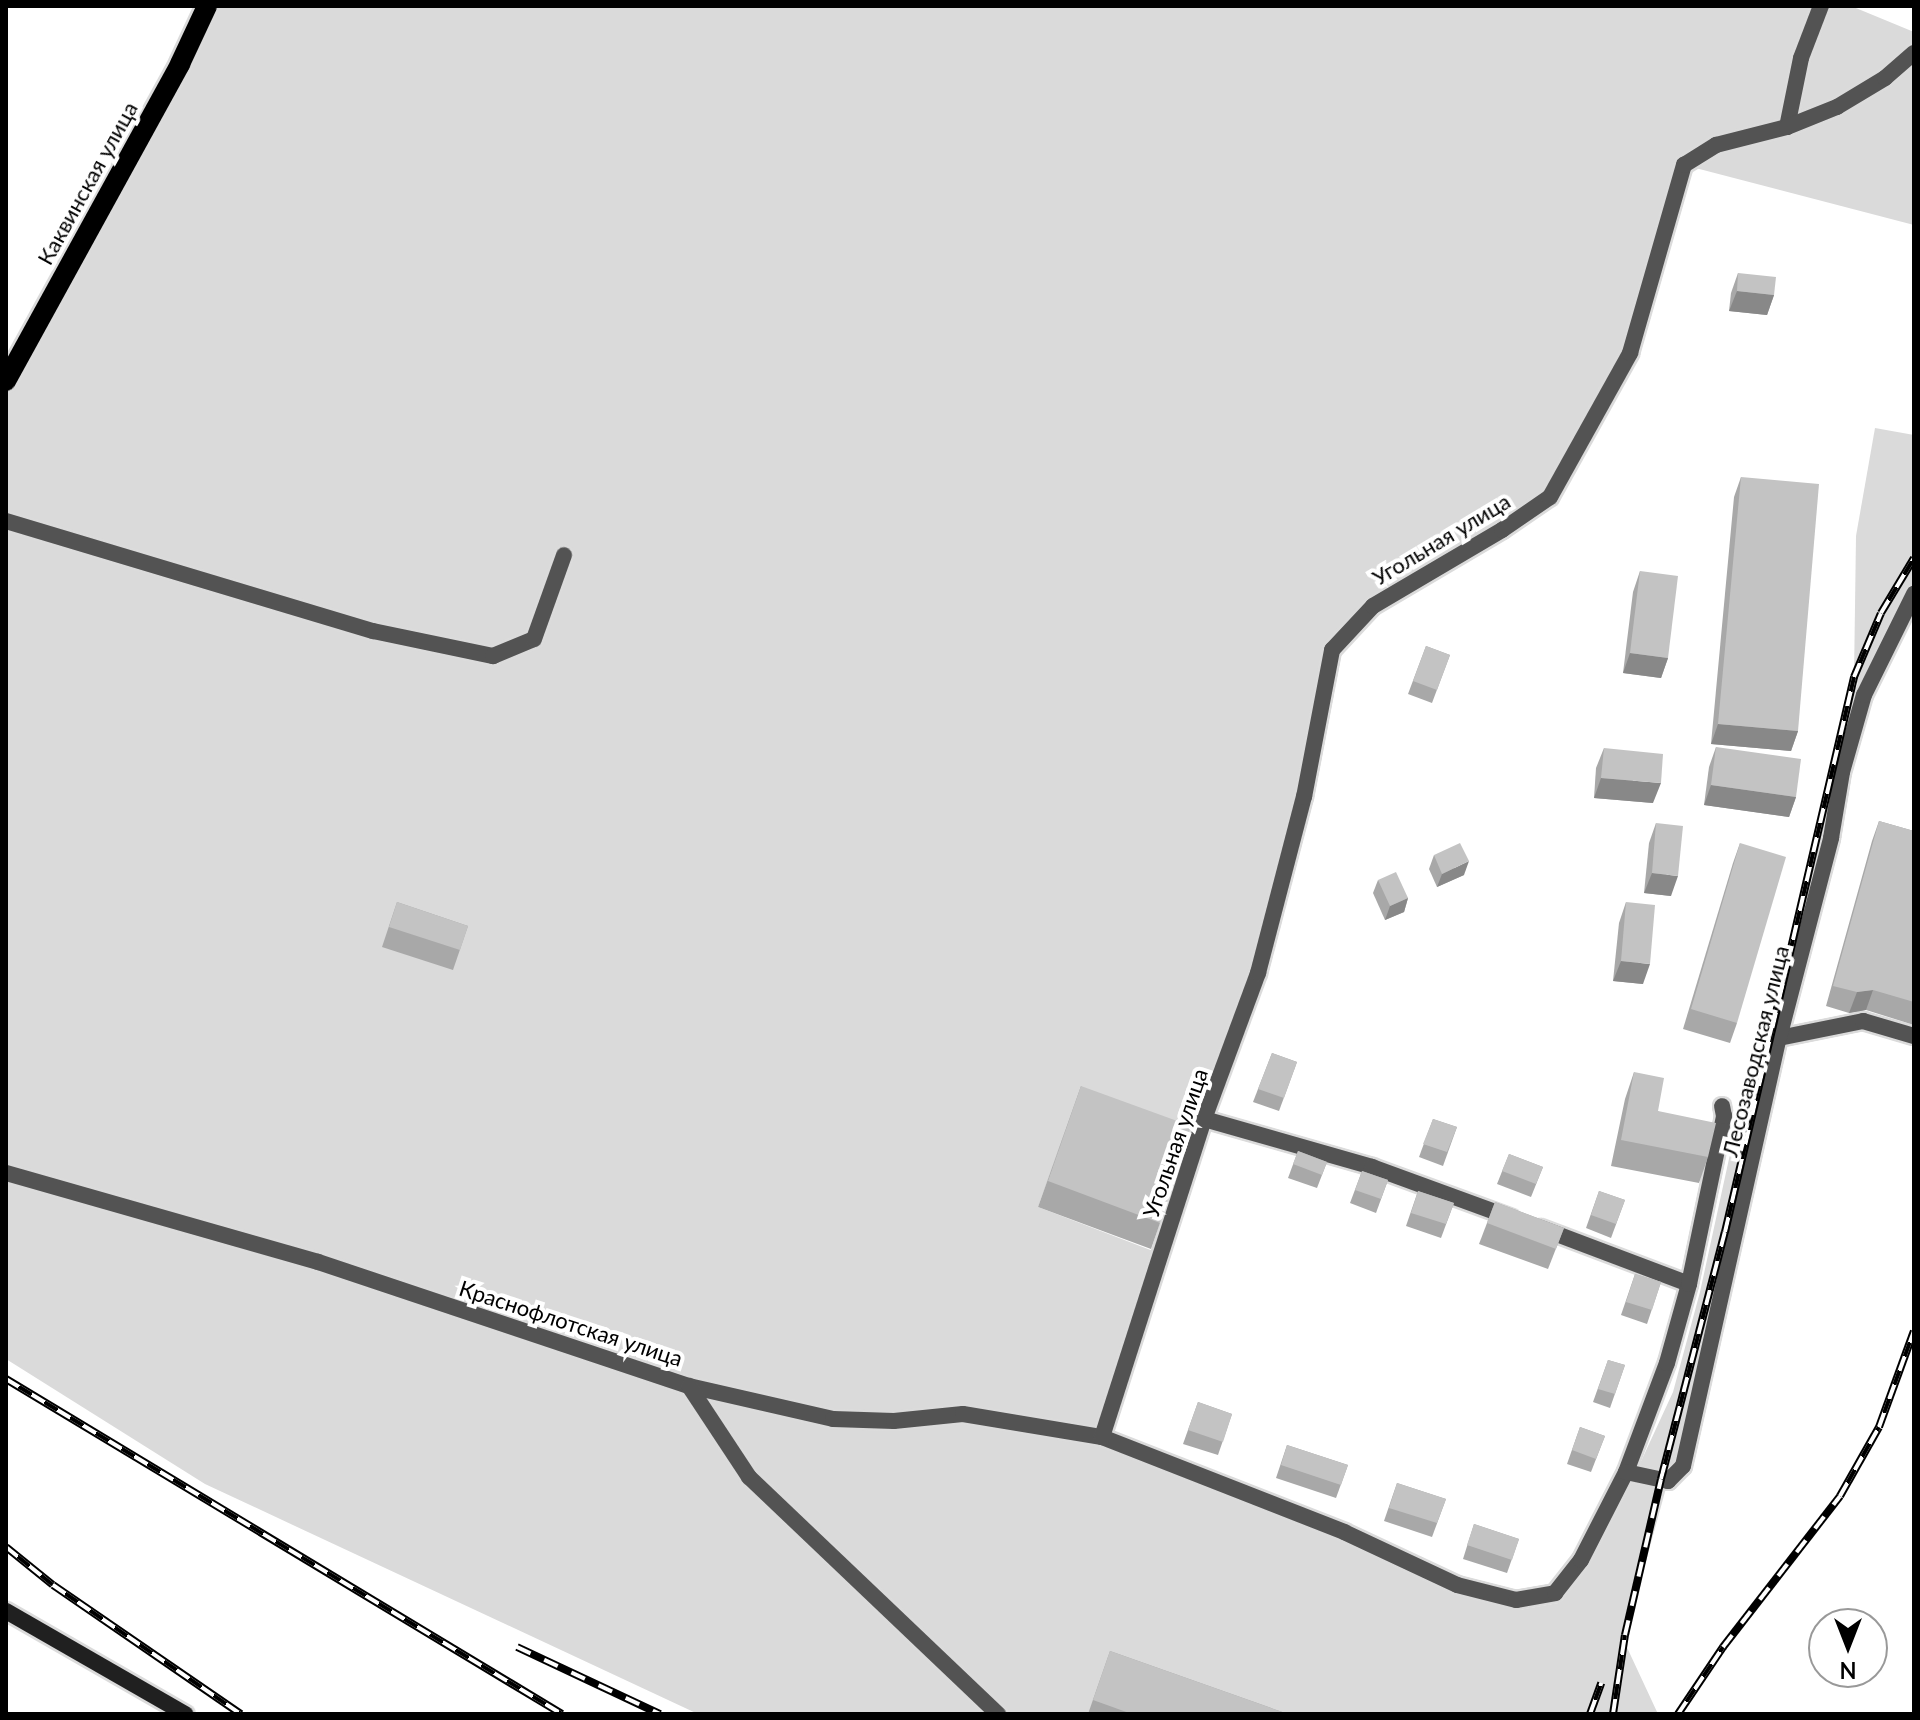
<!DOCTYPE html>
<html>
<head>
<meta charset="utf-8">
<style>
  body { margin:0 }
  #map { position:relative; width:1920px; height:1720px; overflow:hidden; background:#fff; font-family:Lato,sans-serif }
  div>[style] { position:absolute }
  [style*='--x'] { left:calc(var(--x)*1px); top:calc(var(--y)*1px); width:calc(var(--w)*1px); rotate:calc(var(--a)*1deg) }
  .green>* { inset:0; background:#dadada }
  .roads { filter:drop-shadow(2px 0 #dbdbdb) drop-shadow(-2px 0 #dbdbdb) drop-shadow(0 2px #dbdbdb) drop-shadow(0 -2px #dbdbdb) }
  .minor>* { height:16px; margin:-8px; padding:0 8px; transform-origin:8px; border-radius:8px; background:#535353 }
  .tertiary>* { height:16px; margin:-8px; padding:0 8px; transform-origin:8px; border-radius:8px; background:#535353 }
  .secondary>* { height:16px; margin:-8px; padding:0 8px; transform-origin:8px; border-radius:8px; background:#202020 }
  .primary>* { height:20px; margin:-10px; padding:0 10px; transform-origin:10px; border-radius:10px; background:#000 }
  .rail>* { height:8px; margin-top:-4px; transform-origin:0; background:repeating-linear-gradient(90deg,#fff 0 15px,#000 0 30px); box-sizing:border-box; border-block:2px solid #000 }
  .wall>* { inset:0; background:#a8a8a8 }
  .shaded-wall>* { inset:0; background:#888 }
  .building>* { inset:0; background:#c3c3c3 }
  span { translate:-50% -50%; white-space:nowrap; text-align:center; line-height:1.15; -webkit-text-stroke:8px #fff; paint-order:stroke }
  .street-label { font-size:22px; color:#000 }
  .frame { position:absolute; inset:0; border:8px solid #000; pointer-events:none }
  .north { position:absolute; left:1808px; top:1608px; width:80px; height:80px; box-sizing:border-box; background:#fff; border:2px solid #999; border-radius:50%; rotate:180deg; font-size:22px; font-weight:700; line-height:32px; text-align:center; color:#000 }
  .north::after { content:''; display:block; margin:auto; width:28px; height:36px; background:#000; clip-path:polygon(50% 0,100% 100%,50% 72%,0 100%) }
</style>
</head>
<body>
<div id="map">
  <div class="green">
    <div style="clip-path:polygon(207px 6px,1851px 6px,1914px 32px,1914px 225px,1684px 165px,1630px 353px,1550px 497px,1373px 606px,1332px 650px,1304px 797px,1192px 1157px,1072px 1113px,1038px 1207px,1161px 1254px,1102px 1438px,1344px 1532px,1460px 1595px,1519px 1610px,1558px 1603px,1584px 1570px,1625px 1496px,1673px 1392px,1700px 1292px,1737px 1122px,1759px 1126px,1691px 1439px,1668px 1481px,1624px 1641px,1658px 1714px,698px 1714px,205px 1484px,6px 1359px,6px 381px)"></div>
    <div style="clip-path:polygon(1875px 428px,1914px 435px,1914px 594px,1864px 695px,1854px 677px,1856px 536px)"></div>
  </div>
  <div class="roads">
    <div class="minor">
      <div style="--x:1787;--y:127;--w:70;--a:-78.5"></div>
      <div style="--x:1801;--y:58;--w:56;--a:-69"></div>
      <div style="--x:6;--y:521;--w:383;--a:16.7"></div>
      <div style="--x:373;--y:631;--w:123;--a:11.8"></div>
      <div style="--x:493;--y:656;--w:44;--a:-22.5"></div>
      <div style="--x:534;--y:639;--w:89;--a:-70.3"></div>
      <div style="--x:1779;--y:1038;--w:86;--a:-11.4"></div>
      <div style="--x:1863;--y:1021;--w:53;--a:16.4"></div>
      <div style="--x:1204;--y:1119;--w:175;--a:15.9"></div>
      <div style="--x:1372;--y:1167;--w:148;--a:20.1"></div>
      <div style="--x:1541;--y:1228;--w:158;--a:20.7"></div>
      <div style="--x:689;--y:1386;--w:148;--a:12.9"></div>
      <div style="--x:833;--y:1419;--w:61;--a:1.9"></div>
      <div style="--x:894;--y:1421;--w:69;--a:-5.8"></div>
      <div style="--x:963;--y:1414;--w:141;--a:9.4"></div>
      <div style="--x:1102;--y:1437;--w:260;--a:21.4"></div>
      <div style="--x:1344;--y:1532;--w:125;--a:25.1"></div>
      <div style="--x:1457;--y:1585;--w:61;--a:14.3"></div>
      <div style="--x:1516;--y:1600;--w:40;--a:-10"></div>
      <div style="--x:1555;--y:1593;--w:42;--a:-51.8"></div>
      <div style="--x:1581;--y:1560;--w:99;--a:-62.9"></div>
      <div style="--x:1626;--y:1472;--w:116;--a:-69.4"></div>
      <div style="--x:1667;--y:1363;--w:82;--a:-74.4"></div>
      <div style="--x:1689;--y:1284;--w:172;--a:-78.2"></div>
      <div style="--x:1724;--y:1116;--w:10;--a:-101"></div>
      <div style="--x:1102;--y:1437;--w:334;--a:-72.2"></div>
      <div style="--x:1204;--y:1119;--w:156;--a:-69.7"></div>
      <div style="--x:1258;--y:973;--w:182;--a:-75.4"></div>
      <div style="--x:1304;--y:797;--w:150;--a:-79.2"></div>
      <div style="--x:1332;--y:650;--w:60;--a:-47"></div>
      <div style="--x:1373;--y:606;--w:150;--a:-30.5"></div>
      <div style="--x:1502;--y:530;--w:58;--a:-34.5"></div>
      <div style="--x:1550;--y:497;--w:165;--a:-60.9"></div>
      <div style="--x:1630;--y:353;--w:196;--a:-74"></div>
      <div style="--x:1684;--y:165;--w:38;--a:-32"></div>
      <div style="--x:1716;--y:145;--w:73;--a:-14.2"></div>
      <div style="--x:1787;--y:127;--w:54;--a:-21.8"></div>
      <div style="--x:1837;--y:107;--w:56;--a:-31.1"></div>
      <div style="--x:1885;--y:78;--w:38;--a:-41"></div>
      <div style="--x:1626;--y:1472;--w:43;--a:12.1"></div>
      <div style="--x:1668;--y:1481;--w:21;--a:-45"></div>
      <div style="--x:1683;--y:1466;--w:439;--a:-77.4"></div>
      <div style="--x:1779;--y:1038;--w:207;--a:-75.4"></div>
      <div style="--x:1831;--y:838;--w:67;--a:-80.5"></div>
      <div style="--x:1842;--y:772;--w:80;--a:-74.1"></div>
      <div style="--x:1864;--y:695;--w:113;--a:-63.7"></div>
    </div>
    <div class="tertiary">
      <div style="--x:6;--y:1173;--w:324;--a:15.9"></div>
      <div style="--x:318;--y:1262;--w:391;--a:18.5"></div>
      <div style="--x:689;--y:1386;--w:109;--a:56.6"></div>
      <div style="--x:749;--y:1477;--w:344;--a:43.6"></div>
    </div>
    <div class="secondary">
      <div style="--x:6;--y:1611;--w:207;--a:29.9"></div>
    </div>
    <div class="primary">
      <div style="--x:6;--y:381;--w:362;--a:-61.2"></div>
      <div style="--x:180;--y:64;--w:64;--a:-65"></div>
    </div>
  </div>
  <div class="rail">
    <div style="--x:6;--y:1379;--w:649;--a:31.07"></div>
    <div style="--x:6;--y:1547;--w:60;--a:39"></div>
    <div style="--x:53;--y:1585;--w:228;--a:34.5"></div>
    <div style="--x:517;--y:1647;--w:158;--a:25.1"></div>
    <div style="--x:1590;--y:1714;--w:33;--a:-70"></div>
    <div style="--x:1613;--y:1714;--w:80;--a:-81.4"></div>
    <div style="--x:1625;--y:1635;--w:160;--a:-77"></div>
    <div style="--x:1661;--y:1479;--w:255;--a:-75.5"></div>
    <div style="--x:1725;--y:1232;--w:570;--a:-76.91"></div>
    <div style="--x:1854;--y:677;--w:69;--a:-67.1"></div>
    <div style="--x:1881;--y:613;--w:64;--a:-59"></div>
    <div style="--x:1678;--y:1714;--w:81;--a:-56.1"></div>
    <div style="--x:1723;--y:1647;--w:191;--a:-52.2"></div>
    <div style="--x:1840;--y:1496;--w:79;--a:-60.5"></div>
    <div style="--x:1879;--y:1427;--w:102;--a:-70"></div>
  </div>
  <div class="wall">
    <div style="clip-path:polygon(1738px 273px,1774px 295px,1767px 315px,1729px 311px,1731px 293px)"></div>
    <div style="clip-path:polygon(1741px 477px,1798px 731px,1791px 751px,1711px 744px,1734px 497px)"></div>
    <div style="clip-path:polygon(1640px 571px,1668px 658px,1661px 678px,1623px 673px,1633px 592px)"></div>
    <div style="clip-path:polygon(1426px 646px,1450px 655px,1432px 703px,1408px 694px)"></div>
    <div style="clip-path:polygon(1716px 747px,1796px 797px,1789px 817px,1704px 805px,1709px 767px)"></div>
    <div style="clip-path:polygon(1604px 748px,1653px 803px,1594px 798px,1596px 768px)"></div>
    <div style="clip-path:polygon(1879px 821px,1914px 831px,1914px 1025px,1866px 1010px,1849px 1013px,1826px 1006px,1872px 841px)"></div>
    <div style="clip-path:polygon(1656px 823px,1671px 896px,1644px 893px,1649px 843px)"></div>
    <div style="clip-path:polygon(1740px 843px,1737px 1023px,1730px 1043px,1683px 1029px,1733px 863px)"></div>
    <div style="clip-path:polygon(1434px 855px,1464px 875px,1437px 887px,1429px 869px)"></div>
    <div style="clip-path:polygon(1378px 880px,1408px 898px,1404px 912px,1385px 920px,1373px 893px)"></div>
    <div style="clip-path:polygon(397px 902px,468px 926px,453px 970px,382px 947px)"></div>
    <div style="clip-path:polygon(1626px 902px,1643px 984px,1613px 981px,1619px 923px)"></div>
    <div style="clip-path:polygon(1272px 1053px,1297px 1062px,1279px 1111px,1253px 1102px)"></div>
    <div style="clip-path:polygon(1634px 1072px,1658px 1111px,1708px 1157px,1699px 1183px,1611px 1166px,1625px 1099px)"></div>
    <div style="clip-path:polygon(1081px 1086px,1160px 1223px,1151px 1249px,1038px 1207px)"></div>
    <div style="clip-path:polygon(1433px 1119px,1457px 1127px,1443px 1166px,1419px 1157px)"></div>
    <div style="clip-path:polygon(1298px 1151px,1327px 1162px,1317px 1188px,1288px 1178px)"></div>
    <div style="clip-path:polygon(1509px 1154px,1543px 1167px,1531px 1197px,1497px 1184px)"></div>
    <div style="clip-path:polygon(1362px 1171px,1388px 1180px,1376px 1213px,1350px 1203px)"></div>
    <div style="clip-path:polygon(1418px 1191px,1454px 1203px,1441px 1238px,1406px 1226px)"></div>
    <div style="clip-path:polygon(1599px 1191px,1625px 1200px,1611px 1238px,1586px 1228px)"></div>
    <div style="clip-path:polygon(1495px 1202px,1564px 1228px,1548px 1269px,1479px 1244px)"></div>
    <div style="clip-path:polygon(1635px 1274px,1661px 1282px,1647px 1324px,1621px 1315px)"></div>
    <div style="clip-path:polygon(1608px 1360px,1625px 1365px,1610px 1408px,1593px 1402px)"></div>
    <div style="clip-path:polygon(1198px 1402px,1232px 1414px,1218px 1455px,1183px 1444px)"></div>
    <div style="clip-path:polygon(1580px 1427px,1605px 1436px,1591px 1472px,1567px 1464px)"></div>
    <div style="clip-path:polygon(1287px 1445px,1348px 1465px,1336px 1498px,1276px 1478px)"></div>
    <div style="clip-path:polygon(1397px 1483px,1446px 1499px,1432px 1537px,1384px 1521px)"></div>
    <div style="clip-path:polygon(1474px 1524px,1519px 1539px,1507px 1573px,1463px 1559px)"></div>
    <div style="clip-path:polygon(1110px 1651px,1288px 1714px,1088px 1714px)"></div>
  </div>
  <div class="shaded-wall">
    <div style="clip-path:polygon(1737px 291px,1774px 295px,1767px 315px,1729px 311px)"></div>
    <div style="clip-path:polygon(1630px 653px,1668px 658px,1661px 678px,1623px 673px)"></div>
    <div style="clip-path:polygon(1718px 724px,1798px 731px,1791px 751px,1711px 744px)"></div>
    <div style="clip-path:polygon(1601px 778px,1661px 783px,1653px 803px,1594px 798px)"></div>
    <div style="clip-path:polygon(1711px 785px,1796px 797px,1789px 817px,1704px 805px)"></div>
    <div style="clip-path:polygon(1469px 861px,1464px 875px,1437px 887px,1442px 874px)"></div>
    <div style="clip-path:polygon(1652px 873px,1678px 876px,1671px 896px,1644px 893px)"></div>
    <div style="clip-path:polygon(1408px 898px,1404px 912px,1385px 920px,1390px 906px)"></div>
    <div style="clip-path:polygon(1621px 961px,1650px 964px,1643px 984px,1613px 981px)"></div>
    <div style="clip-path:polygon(1873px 990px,1866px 1010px,1849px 1013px,1857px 992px)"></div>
  </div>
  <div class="building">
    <div style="clip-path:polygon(1738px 273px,1776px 277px,1774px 295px,1737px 291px)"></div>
    <div style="clip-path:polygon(1741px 477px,1819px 484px,1798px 731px,1718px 724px)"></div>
    <div style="clip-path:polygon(1640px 571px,1678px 576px,1668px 658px,1630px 653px)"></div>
    <div style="clip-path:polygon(1426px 646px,1450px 655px,1437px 690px,1413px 681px)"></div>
    <div style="clip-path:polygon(1716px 747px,1801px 759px,1796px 797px,1711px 785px)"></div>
    <div style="clip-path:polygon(1604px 748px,1663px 754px,1661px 783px,1601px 778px)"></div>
    <div style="clip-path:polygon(1879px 821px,1914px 831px,1914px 1002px,1873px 990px,1857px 992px,1833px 986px)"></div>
    <div style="clip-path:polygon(1656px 823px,1683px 826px,1678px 876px,1652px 873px)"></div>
    <div style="clip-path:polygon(1460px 843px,1469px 861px,1442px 874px,1434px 855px)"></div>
    <div style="clip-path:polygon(1740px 843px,1786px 857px,1737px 1023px,1691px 1009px)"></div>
    <div style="clip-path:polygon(1396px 872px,1408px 898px,1390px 906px,1378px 880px)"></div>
    <div style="clip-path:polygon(397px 902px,468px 926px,460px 950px,389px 927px)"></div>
    <div style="clip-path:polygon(1626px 902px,1655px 905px,1650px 964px,1621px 961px)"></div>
    <div style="clip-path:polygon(1272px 1053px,1297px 1062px,1284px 1098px,1258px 1089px)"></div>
    <div style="clip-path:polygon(1634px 1072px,1664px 1078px,1658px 1111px,1716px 1123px,1708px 1157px,1621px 1140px)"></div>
    <div style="clip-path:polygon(1081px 1086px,1191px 1126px,1160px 1223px,1048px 1181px)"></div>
    <div style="clip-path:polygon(1433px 1119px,1457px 1127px,1447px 1152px,1423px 1144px)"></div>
    <div style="clip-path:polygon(1298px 1151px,1327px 1162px,1322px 1175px,1293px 1164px)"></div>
    <div style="clip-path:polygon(1509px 1154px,1543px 1167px,1536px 1184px,1502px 1171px)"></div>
    <div style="clip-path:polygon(1362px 1171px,1388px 1180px,1381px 1199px,1355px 1190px)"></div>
    <div style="clip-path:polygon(1418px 1191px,1454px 1203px,1446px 1224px,1411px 1213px)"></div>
    <div style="clip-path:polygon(1599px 1191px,1625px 1200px,1616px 1224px,1591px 1215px)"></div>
    <div style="clip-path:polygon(1495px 1202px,1564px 1228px,1556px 1249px,1487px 1223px)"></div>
    <div style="clip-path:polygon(1635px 1274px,1661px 1282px,1652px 1310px,1626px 1302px)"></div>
    <div style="clip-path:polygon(1608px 1360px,1625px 1365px,1615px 1394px,1598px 1389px)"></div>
    <div style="clip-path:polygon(1198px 1402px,1232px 1414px,1223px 1442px,1188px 1430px)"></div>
    <div style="clip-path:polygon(1580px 1427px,1605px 1436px,1596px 1459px,1572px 1450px)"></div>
    <div style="clip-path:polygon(1287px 1445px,1348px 1465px,1341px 1485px,1281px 1465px)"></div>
    <div style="clip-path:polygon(1397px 1483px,1446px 1499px,1437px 1523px,1389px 1508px)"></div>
    <div style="clip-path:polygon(1474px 1524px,1519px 1539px,1512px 1560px,1467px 1545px)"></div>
    <div style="clip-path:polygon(1110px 1651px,1288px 1714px,1132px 1714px,1093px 1700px)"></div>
  </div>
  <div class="street-label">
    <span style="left:87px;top:183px;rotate:-61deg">Каквинская улица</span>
    <span style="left:1441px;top:539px;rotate:-31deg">Угольная улица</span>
    <span style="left:1755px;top:1051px;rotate:-76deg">Лесозаводская улица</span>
    <span style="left:1175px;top:1143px;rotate:-71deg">Угольная улица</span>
    <span style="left:571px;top:1323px;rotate:18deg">Краснофлотская улица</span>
  </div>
  <div class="frame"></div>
  <div class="north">N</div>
</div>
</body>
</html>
